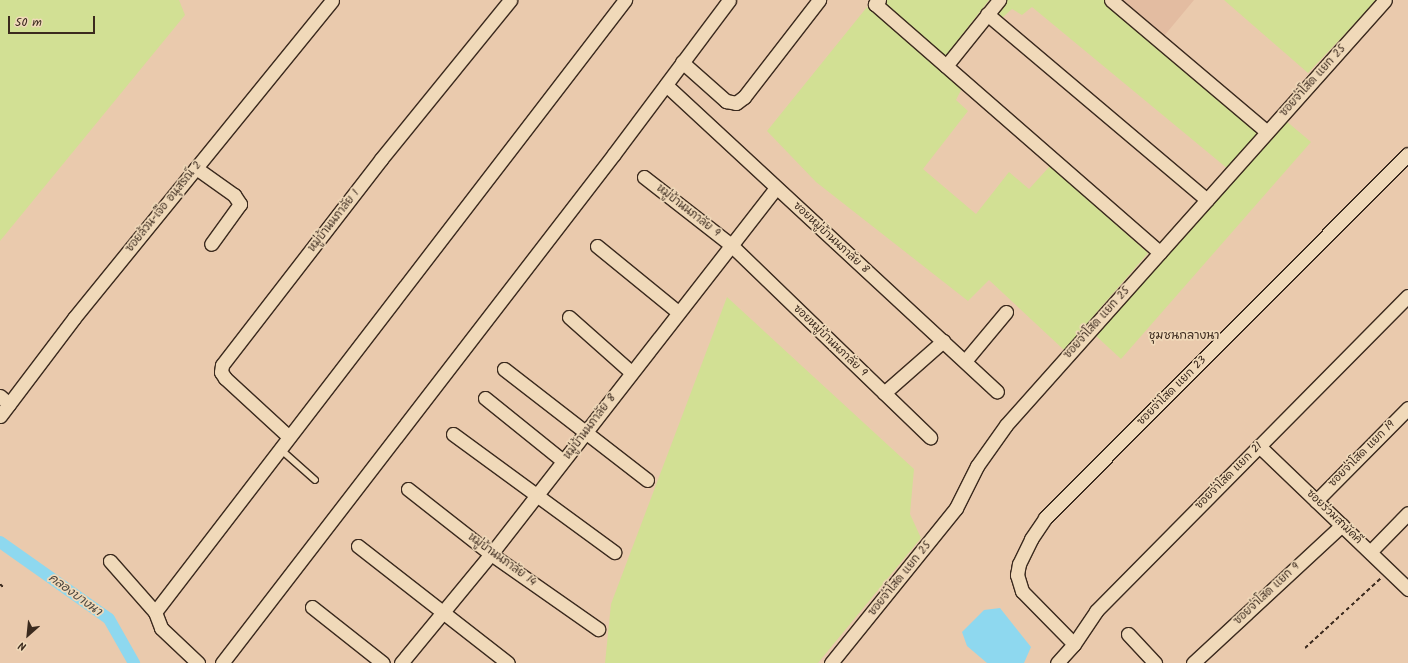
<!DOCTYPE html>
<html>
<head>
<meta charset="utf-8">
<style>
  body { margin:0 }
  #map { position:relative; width:1408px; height:663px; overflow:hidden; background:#eacaad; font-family:Kalam,"Playpen Sans Thai",sans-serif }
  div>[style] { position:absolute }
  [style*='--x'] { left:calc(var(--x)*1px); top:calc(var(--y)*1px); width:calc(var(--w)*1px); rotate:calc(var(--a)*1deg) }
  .built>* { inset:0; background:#e3bca1 }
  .green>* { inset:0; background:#d2e094 }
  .water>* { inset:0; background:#8ed8ef }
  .canal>* { height:12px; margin:-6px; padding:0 6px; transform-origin:6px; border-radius:6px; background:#8ed8ef }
  .path>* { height:2px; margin-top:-1px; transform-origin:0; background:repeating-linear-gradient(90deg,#3b2a1e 0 4px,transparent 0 7px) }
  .roads { filter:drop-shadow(1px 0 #3b2a1e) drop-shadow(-1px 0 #3b2a1e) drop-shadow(0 1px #3b2a1e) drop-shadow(0 -1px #3b2a1e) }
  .lane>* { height:6px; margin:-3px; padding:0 3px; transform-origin:3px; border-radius:3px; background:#f0d9b9 }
  .street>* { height:13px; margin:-6.5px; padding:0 6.5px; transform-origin:6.5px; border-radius:6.5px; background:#f0d9b9 }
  span { translate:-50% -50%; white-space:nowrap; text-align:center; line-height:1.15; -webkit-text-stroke:3.5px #f0d9b9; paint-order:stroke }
  .street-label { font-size:11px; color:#3b2a1e }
  .neighbourhood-label { font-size:12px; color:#3b2a1e }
  .water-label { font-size:12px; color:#47443d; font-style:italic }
  .north { position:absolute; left:8px; top:615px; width:40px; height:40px; -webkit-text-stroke:3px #f0d9b9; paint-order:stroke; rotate:207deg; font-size:11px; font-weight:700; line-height:16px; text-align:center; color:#3b2a1e }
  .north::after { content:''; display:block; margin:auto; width:14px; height:18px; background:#3b2a1e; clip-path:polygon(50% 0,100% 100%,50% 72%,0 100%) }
  .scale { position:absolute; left:8px; top:16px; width:87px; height:18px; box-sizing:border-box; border:2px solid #3b2a1e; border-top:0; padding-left:5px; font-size:12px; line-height:14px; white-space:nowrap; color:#3b2a1e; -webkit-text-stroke:3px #f0d9b9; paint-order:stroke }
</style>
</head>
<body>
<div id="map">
  <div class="built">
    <div style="clip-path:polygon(1122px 0,1194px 0,1164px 36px)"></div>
  </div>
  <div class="green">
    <div style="clip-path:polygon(0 0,179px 0,185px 15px,0 241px)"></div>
    <div style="clip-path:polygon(884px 0,989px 0,944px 58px,881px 4px)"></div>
    <div style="clip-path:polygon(1004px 0,1104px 0,1258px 133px,1228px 169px,1032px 7px,1022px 15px,1012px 9px,1002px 18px,994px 14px)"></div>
    <div style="clip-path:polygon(1224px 0,1377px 0,1308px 73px)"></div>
    <div style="clip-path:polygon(867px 7px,962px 88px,956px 100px,968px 111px,923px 169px,976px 214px,1009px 172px,1029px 189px,1050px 166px,1148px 253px,1064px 350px,989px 280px,968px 301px,816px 182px,767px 131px)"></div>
    <div style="clip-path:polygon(1285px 120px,1311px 142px,1121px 359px,1095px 335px)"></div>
    <div style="clip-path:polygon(727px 297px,914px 469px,910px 514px,921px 538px,818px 663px,605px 663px,611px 604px)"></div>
  </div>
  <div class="water">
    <div style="clip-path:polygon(1000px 608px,1031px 647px,1024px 663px,987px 663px,967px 646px,962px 632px,984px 610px)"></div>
  </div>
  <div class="canal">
    <div style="--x:0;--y:542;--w:133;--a:35.2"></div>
    <div style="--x:109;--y:619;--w:51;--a:60.4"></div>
  </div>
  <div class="path">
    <div style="--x:0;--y:584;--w:6;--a:45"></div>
    <div style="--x:1305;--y:648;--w:103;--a:-42.6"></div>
  </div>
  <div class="roads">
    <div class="lane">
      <div style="--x:279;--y:448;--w:48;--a:41.6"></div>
    </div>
    <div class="street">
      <div style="--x:879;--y:0;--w:6;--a:135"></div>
      <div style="--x:875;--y:4;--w:378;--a:41.1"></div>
      <div style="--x:1111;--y:0;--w:204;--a:40.2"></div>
      <div style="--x:987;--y:14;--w:288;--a:40.2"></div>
      <div style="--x:682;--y:62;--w:59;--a:41.6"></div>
      <div style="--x:726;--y:101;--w:10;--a:11"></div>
      <div style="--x:736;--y:103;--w:10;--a:-37"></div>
      <div style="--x:744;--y:97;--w:123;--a:-52.3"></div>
      <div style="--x:946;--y:66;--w:85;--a:-51.2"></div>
      <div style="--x:666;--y:85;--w:451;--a:42.8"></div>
      <div style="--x:196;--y:168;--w:47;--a:35.4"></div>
      <div style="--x:234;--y:195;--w:11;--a:56"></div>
      <div style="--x:240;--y:204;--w:49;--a:125.9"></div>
      <div style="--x:644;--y:177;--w:110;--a:38"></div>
      <div style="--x:731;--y:245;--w:277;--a:44"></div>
      <div style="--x:597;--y:246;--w:104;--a:39.2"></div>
      <div style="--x:569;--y:317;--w:83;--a:41.6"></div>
      <div style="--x:965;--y:361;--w:64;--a:-50.1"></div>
      <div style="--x:504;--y:369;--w:181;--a:37.8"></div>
      <div style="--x:884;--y:393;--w:79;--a:-41.4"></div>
      <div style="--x:0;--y:396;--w:12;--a:42"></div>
      <div style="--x:485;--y:398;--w:100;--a:38.9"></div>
      <div style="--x:0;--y:416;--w:123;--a:-52.9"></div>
      <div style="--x:74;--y:318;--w:409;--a:-50.9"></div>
      <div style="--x:453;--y:434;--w:200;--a:36.2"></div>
      <div style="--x:288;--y:436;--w:86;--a:-137.4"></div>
      <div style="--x:225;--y:378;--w:7;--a:-124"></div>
      <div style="--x:221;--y:372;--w:7;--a:-82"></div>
      <div style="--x:222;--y:365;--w:260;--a:-52.3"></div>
      <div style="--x:381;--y:159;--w:205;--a:-50.9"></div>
      <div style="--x:1259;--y:446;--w:207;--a:43.8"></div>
      <div style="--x:408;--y:489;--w:105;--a:38.1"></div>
      <div style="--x:491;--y:554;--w:131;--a:35"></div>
      <div style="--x:1316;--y:501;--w:131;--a:-45.3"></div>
      <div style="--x:358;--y:546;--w:190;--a:38"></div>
      <div style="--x:1370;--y:552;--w:54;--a:-45.7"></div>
      <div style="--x:110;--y:561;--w:68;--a:48.6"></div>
      <div style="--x:155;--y:612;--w:17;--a:69"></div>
      <div style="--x:161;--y:628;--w:51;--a:43.4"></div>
      <div style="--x:312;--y:607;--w:90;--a:38.3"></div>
      <div style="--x:155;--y:612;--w:772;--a:-52.48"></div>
      <div style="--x:1128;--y:634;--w:40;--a:47"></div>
      <div style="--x:1074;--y:644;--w:74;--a:-134.5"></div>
      <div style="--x:1022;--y:591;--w:17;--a:-107"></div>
      <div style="--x:1017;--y:575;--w:11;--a:-80"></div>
      <div style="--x:1019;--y:564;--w:28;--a:-64"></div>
      <div style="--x:1031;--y:539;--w:25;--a:-56"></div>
      <div style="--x:1045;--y:518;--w:514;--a:-45.08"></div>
      <div style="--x:222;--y:663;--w:642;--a:-52.4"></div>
      <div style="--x:614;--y:154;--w:192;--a:-53.2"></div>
      <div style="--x:401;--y:663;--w:141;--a:-50.5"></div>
      <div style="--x:491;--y:554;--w:464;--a:-52.1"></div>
      <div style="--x:831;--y:663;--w:199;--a:-51.1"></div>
      <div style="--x:956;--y:508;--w:47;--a:-63.4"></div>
      <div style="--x:977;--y:466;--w:50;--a:-54.7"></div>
      <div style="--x:1006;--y:425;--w:569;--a:-48.27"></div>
      <div style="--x:1057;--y:663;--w:25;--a:-48"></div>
      <div style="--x:1074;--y:644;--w:40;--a:-56"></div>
      <div style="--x:1096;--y:611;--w:443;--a:-45.3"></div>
      <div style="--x:1193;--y:663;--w:203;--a:-42.8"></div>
    </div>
  </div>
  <div class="street-label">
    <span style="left:1313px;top:81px;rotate:-48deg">ซอยจ่าโสด แยก 25</span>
    <span style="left:164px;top:207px;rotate:-51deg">ซอยล้วน-เจือ อนุสรณ์ 2</span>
    <span style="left:688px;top:211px;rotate:38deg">หมู่บ้านนภาลัย 9</span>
    <span style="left:334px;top:221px;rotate:-52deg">หมู่บ้านนภาลัย 1</span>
    <span style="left:831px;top:238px;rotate:43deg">ซอยหมู่บ้านนภาลัย 8</span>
    <span style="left:1097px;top:323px;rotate:-48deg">ซอยจ่าโสด แยก 25</span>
    <span style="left:830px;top:341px;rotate:44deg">ซอยหมู่บ้านนภาลัย 9</span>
    <span style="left:1172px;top:391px;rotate:-45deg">ซอยจ่าโสด แยก 23</span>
    <span style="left:590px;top:427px;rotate:-53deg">หมู่บ้านนภาลัย 8</span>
    <span style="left:1362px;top:454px;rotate:-45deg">ซอยจ่าโสด แยก 19</span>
    <span style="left:1229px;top:476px;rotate:-45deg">ซอยจ่าโสด แยก 21</span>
    <span style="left:1334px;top:517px;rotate:44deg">ซอยร่วมสามัคคี</span>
    <span style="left:502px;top:560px;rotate:36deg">หมู่บ้านนภาลัย 14</span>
    <span style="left:900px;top:579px;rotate:-51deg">ซอยจ่าโสด แยก 25</span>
    <span style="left:1267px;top:594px;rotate:-43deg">ซอยจ่าโสด แยก 9</span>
  </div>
  <div class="neighbourhood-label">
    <span style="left:1184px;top:336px">ชุมชนกลางนา</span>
  </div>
  <div class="water-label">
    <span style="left:75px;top:595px;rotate:36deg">คลองบางนา</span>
  </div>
  <div class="north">N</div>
  <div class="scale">50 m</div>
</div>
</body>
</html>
